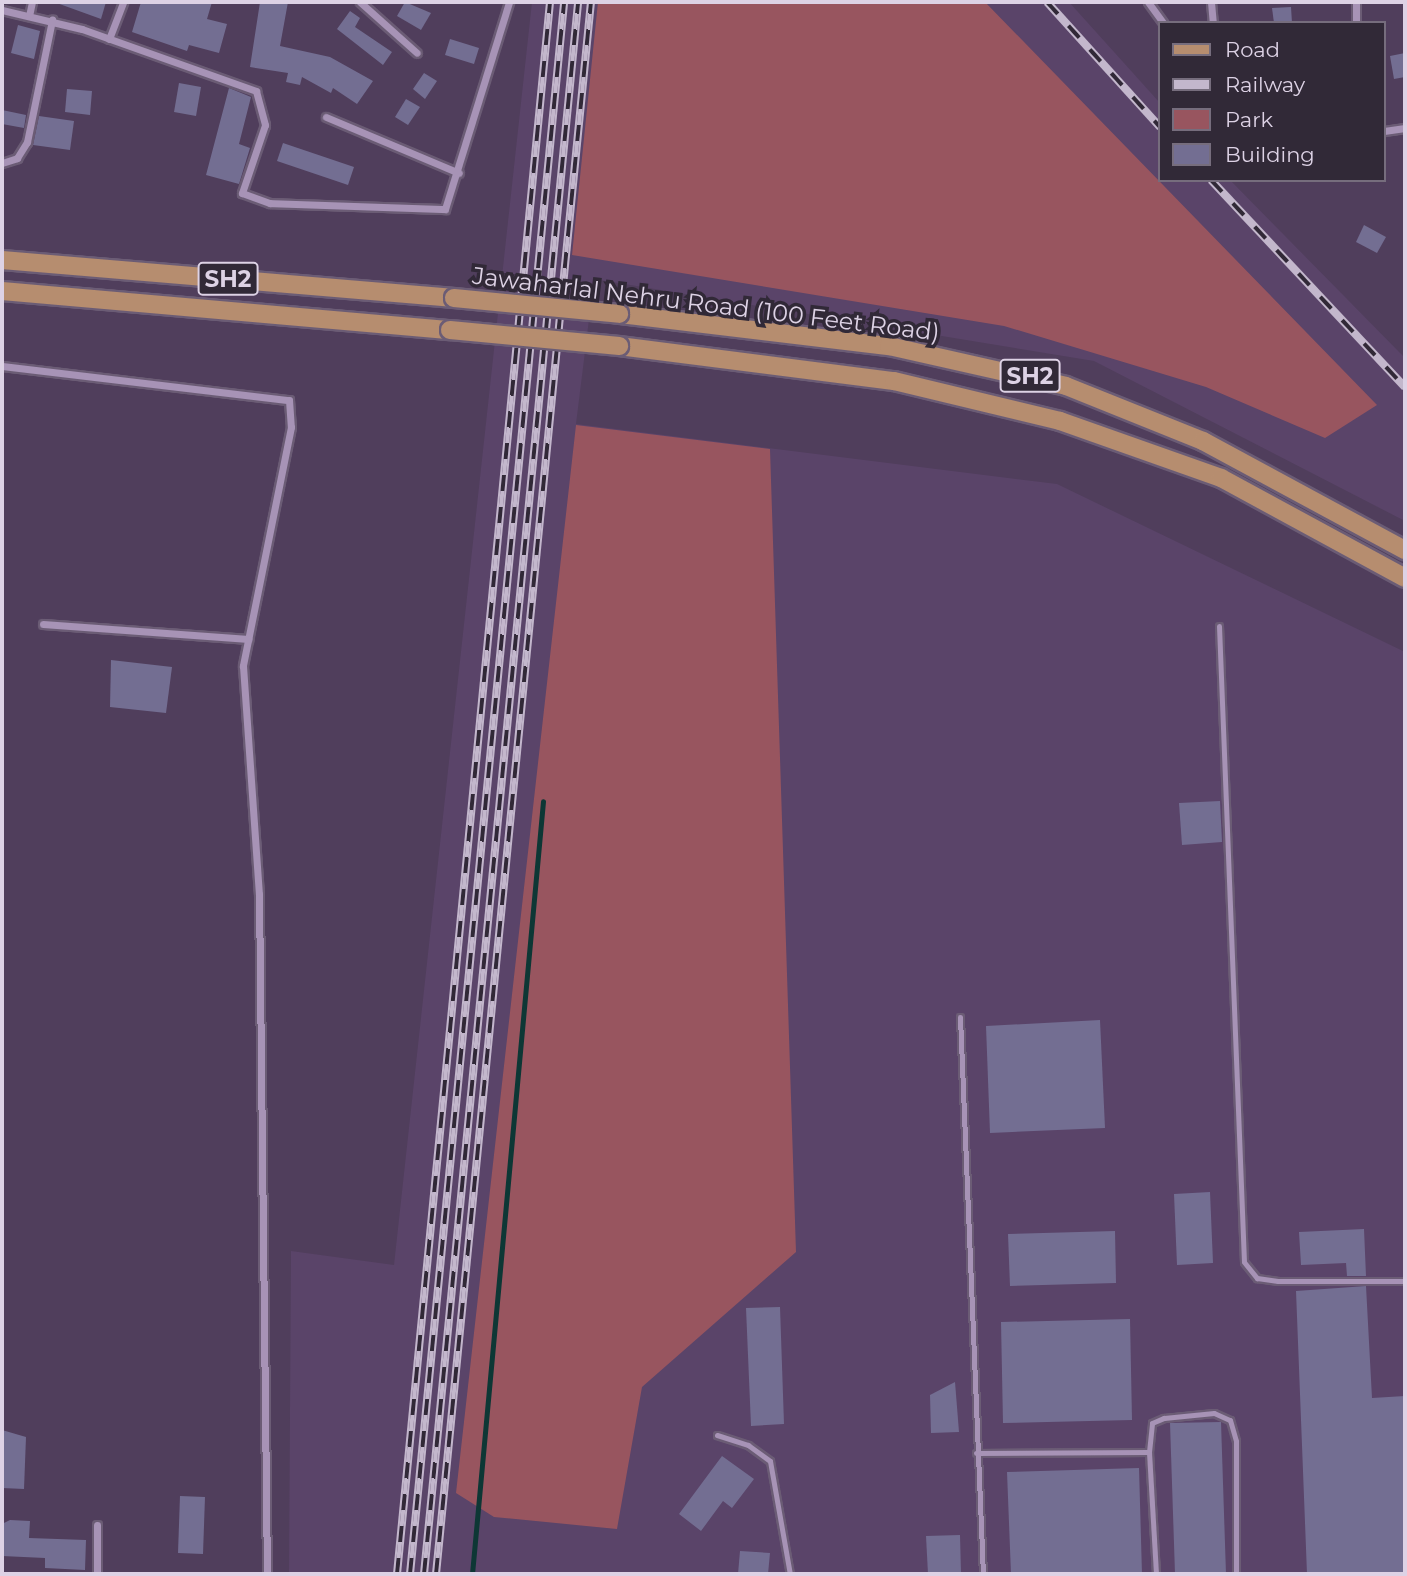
<!DOCTYPE html>
<html>
<head>
<meta charset="utf-8">
<style>
  body { margin:0 }
  #map { position:relative; width:1407px; height:1576px; overflow:hidden; background:#503e5c; font-family:Montserrat,sans-serif }
  div>[style] { position:absolute }
  [style*='--x'] { left:calc(var(--x)*1px); top:calc(var(--y)*1px); width:calc(var(--w)*1px); rotate:calc(var(--a)*1deg) }
  .built>* { inset:0; background:#5a4469 }
  .green>* { inset:0; background:#98555f }
  .stream>* { height:5px; margin:-2.5px; padding:0 2.5px; transform-origin:2.5px; border-radius:2.5px; background:#0d3735 }
  .building>* { inset:0; background:#736e92 }
  .roads { filter:drop-shadow(2px 0 #6b5c75) drop-shadow(-2px 0 #6b5c75) drop-shadow(0 2px #6b5c75) drop-shadow(0 -2px #6b5c75) }
  .service>* { height:5px; margin:-2.5px; padding:0 2.5px; transform-origin:2.5px; border-radius:2.5px; background:#a793b6 }
  .minor>* { height:7px; margin:-3.5px; padding:0 3.5px; transform-origin:3.5px; border-radius:3.5px; background:#a793b6 }
  .primary>* { height:18px; margin:-9px; padding:0 9px; transform-origin:9px; border-radius:9px; background:#b68d6f }
  .rail>* { height:8px; margin-top:-4px; transform-origin:0; background:repeating-linear-gradient(90deg,#312937 0 16px,#c3b7cc 0 32px); box-sizing:border-box; border-block:2px solid #c3b7cc }
  .bridges { filter:drop-shadow(2px 0 #6b5c75) drop-shadow(-2px 0 #6b5c75) drop-shadow(0 2px #6b5c75) drop-shadow(0 -2px #6b5c75) }
  .primary-bridge>* { height:18px; margin:-9px; padding:0 9px; transform-origin:9px; border-radius:9px; background:#b68d6f }
  span { translate:-50% -50%; white-space:nowrap; text-align:center; line-height:1.15; -webkit-text-stroke:7px #312937; paint-order:stroke }
  .shield-label span { padding:2px 5px; background:#312937; border:2px solid; border-radius:5px; -webkit-text-stroke-width:0 }
  .shield-label { font-size:23px; color:#ddd2e5; font-weight:700 }
  .street-label { font-size:24px; color:#ddd2e5 }
  .frame { position:absolute; inset:0; border:4px solid #ddd2e5; pointer-events:none }
  .legend { position:absolute; left:1158px; top:21px; width:228px; height:161px; box-sizing:border-box; background:#312937; border:2px solid #766d7d; margin:0; padding:9px 12px; list-style:none; font-size:21px; color:#ddd2e5 }
  .legend li { display:flex; align-items:center; gap:14px; height:35px }
  .legend b { width:35px; border:2px solid #766d7d }
</style>
</head>
<body>
<div id="map">
  <div class="built">
    <div style="clip-path:polygon(532px 2px,1069px 2px,1160px 103px,1160px 180px,1230px 180px,1405px 358px,1405px 521px,1094px 361px,594px 279px,576px 424px,1057px 484px,1405px 652px,1405px 1574px,289px 1574px,291px 1251px,394px 1265px)"></div>
  </div>
  <div class="green">
    <div style="clip-path:polygon(598px 2px,985px 2px,1377px 405px,1325px 438px,1206px 387px,1004px 326px,572px 255px)"></div>
    <div style="clip-path:polygon(576px 425px,770px 449px,796px 1252px,642px 1387px,617px 1529px,494px 1517px,456px 1493px)"></div>
  </div>
  <div class="stream">
    <div style="--x:472;--y:1574;--w:776;--a:-84.75"></div>
  </div>
  <div class="building">
    <div style="clip-path:polygon(54px 2px,106px 2px,101px 19px)"></div>
    <div style="clip-path:polygon(141px 2px,212px 2px,207px 19px,227px 24px,219px 53px,189px 45px,187px 51px,132px 32px)"></div>
    <div style="clip-path:polygon(260px 2px,288px 2px,280px 46px,330px 57px,373px 81px,357px 104px,333px 88px,331px 93px,302px 77px,300px 85px,286px 82px,288px 73px,250px 67px)"></div>
    <div style="clip-path:polygon(405px 2px,431px 13px,421px 30px,397px 16px)"></div>
    <div style="clip-path:polygon(1291px 7px,1292px 23px,1274px 23px,1272px 8px)"></div>
    <div style="clip-path:polygon(350px 11px,360px 18px,355px 27px,392px 52px,383px 65px,337px 29px)"></div>
    <div style="clip-path:polygon(18px 25px,40px 31px,34px 59px,11px 53px)"></div>
    <div style="clip-path:polygon(450px 39px,479px 48px,474px 64px,445px 55px)"></div>
    <div style="clip-path:polygon(1405px 53px,1405px 77px,1394px 79px,1390px 56px)"></div>
    <div style="clip-path:polygon(424px 73px,437px 81px,425px 99px,413px 89px)"></div>
    <div style="clip-path:polygon(179px 83px,201px 87px,196px 116px,174px 112px)"></div>
    <div style="clip-path:polygon(229px 88px,251px 97px,239px 144px,250px 148px,239px 184px,206px 175px)"></div>
    <div style="clip-path:polygon(67px 89px,92px 91px,90px 115px,65px 112px)"></div>
    <div style="clip-path:polygon(406px 99px,420px 107px,408px 125px,395px 117px)"></div>
    <div style="clip-path:polygon(2px 110px,26px 115px,24px 128px,2px 124px)"></div>
    <div style="clip-path:polygon(39px 116px,74px 121px,70px 150px,33px 145px)"></div>
    <div style="clip-path:polygon(283px 143px,354px 167px,348px 185px,277px 161px)"></div>
    <div style="clip-path:polygon(1364px 225px,1386px 237px,1377px 253px,1356px 242px)"></div>
    <div style="clip-path:polygon(111px 660px,172px 667px,166px 713px,110px 707px)"></div>
    <div style="clip-path:polygon(1220px 801px,1222px 842px,1182px 845px,1179px 803px)"></div>
    <div style="clip-path:polygon(1100px 1020px,1105px 1128px,990px 1133px,986px 1026px)"></div>
    <div style="clip-path:polygon(1210px 1192px,1213px 1263px,1177px 1265px,1174px 1194px)"></div>
    <div style="clip-path:polygon(1364px 1229px,1366px 1276px,1347px 1276px,1346px 1263px,1301px 1265px,1299px 1232px)"></div>
    <div style="clip-path:polygon(1115px 1231px,1116px 1283px,1010px 1286px,1008px 1234px)"></div>
    <div style="clip-path:polygon(1366px 1286px,1372px 1398px,1405px 1396px,1405px 1574px,1307px 1574px,1296px 1291px)"></div>
    <div style="clip-path:polygon(780px 1307px,784px 1424px,751px 1426px,746px 1308px)"></div>
    <div style="clip-path:polygon(1130px 1319px,1132px 1420px,1003px 1423px,1001px 1322px)"></div>
    <div style="clip-path:polygon(955px 1382px,959px 1432px,931px 1433px,930px 1395px)"></div>
    <div style="clip-path:polygon(1221px 1422px,1226px 1574px,1175px 1574px,1170px 1423px)"></div>
    <div style="clip-path:polygon(2px 1430px,26px 1437px,24px 1489px,2px 1488px)"></div>
    <div style="clip-path:polygon(722px 1456px,754px 1479px,732px 1508px,723px 1501px,701px 1531px,679px 1514px)"></div>
    <div style="clip-path:polygon(1139px 1468px,1142px 1574px,1011px 1574px,1007px 1472px)"></div>
    <div style="clip-path:polygon(180px 1496px,205px 1497px,203px 1554px,178px 1553px)"></div>
    <div style="clip-path:polygon(10px 1520px,30px 1521px,29px 1538px,86px 1540px,85px 1570px,45px 1568px,45px 1558px,2px 1556px,2px 1524px)"></div>
    <div style="clip-path:polygon(960px 1535px,961px 1574px,928px 1574px,926px 1536px)"></div>
    <div style="clip-path:polygon(740px 1551px,770px 1553px,768px 1574px,738px 1574px)"></div>
  </div>
  <div class="roads">
    <div class="service">
      <div style="--x:1219;--y:626;--w:636;--a:87.75"></div>
      <div style="--x:1244;--y:1262;--w:21;--a:51"></div>
      <div style="--x:1257;--y:1278;--w:21;--a:8"></div>
      <div style="--x:1278;--y:1281;--w:127;--a:0"></div>
      <div style="--x:960;--y:1017;--w:557;--a:87.64"></div>
      <div style="--x:717;--y:1435;--w:33;--a:18"></div>
      <div style="--x:748;--y:1445;--w:27;--a:36"></div>
      <div style="--x:770;--y:1461;--w:115;--a:80"></div>
      <div style="--x:1149;--y:1452;--w:29;--a:-84"></div>
      <div style="--x:1152;--y:1423;--w:13;--a:-23"></div>
      <div style="--x:1164;--y:1418;--w:50;--a:-5.7"></div>
      <div style="--x:1214;--y:1413;--w:17;--a:24"></div>
      <div style="--x:1230;--y:1420;--w:22;--a:74"></div>
      <div style="--x:1236;--y:1441;--w:133;--a:90"></div>
      <div style="--x:976;--y:1453;--w:173;--a:-0.3"></div>
      <div style="--x:1149;--y:1452;--w:122;--a:86.7"></div>
    </div>
    <div class="minor">
      <div style="--x:360;--y:2;--w:76;--a:41.8"></div>
      <div style="--x:1148;--y:2;--w:26;--a:54"></div>
      <div style="--x:1211;--y:2;--w:21;--a:85"></div>
      <div style="--x:2;--y:10;--w:82;--a:13.4"></div>
      <div style="--x:82;--y:29;--w:185;--a:19.6"></div>
      <div style="--x:256;--y:91;--w:35;--a:75"></div>
      <div style="--x:265;--y:125;--w:72;--a:108.7"></div>
      <div style="--x:242;--y:193;--w:30;--a:20"></div>
      <div style="--x:270;--y:203;--w:175;--a:2"></div>
      <div style="--x:445;--y:209;--w:217;--a:-72.8"></div>
      <div style="--x:29;--y:16;--w:14;--a:-78"></div>
      <div style="--x:1356;--y:23;--w:21;--a:-90"></div>
      <div style="--x:109;--y:39;--w:40;--a:-69"></div>
      <div style="--x:326;--y:117;--w:144;--a:22.8"></div>
      <div style="--x:1384;--y:131;--w:21;--a:-8"></div>
      <div style="--x:2;--y:163;--w:16;--a:-18"></div>
      <div style="--x:17;--y:158;--w:19;--a:-58"></div>
      <div style="--x:27;--y:142;--w:125;--a:-78.4"></div>
      <div style="--x:2;--y:366;--w:289;--a:6.8"></div>
      <div style="--x:289;--y:400;--w:27;--a:86"></div>
      <div style="--x:291;--y:427;--w:244;--a:101.4"></div>
      <div style="--x:243;--y:666;--w:229;--a:86"></div>
      <div style="--x:259;--y:894;--w:680;--a:89.33"></div>
      <div style="--x:43;--y:624;--w:206;--a:4.2"></div>
      <div style="--x:97;--y:1574;--w:49;--a:-90"></div>
    </div>
    <div class="primary">
      <div style="--x:2;--y:260;--w:454;--a:4.8"></div>
      <div style="--x:2;--y:291;--w:450;--a:5"></div>
      <div style="--x:619;--y:314;--w:272;--a:6.8"></div>
      <div style="--x:889;--y:346;--w:181;--a:12.7"></div>
      <div style="--x:1066;--y:386;--w:148;--a:21.9"></div>
      <div style="--x:1203;--y:441;--w:230;--a:28.4"></div>
      <div style="--x:619;--y:346;--w:277;--a:7.3"></div>
      <div style="--x:894;--y:381;--w:171;--a:13.5"></div>
      <div style="--x:1060;--y:421;--w:171;--a:19.5"></div>
      <div style="--x:1221;--y:478;--w:209;--a:28.5"></div>
    </div>
  </div>
  <div class="rail">
    <div style="--x:1047;--y:2;--w:169;--a:47.9"></div>
    <div style="--x:1211;--y:180;--w:284;--a:46.9"></div>
    <div style="--x:397;--y:1574;--w:1579;--a:-84.44"></div>
    <div style="--x:410;--y:1574;--w:1580;--a:-84.4"></div>
    <div style="--x:424;--y:1574;--w:1580;--a:-84.4"></div>
    <div style="--x:436;--y:1574;--w:1580;--a:-84.37"></div>
  </div>
  <div class="bridges">
    <div class="primary-bridge">
      <div style="--x:454;--y:298;--w:166;--a:5.5"></div>
      <div style="--x:450;--y:330;--w:170;--a:5.4"></div>
    </div>
  </div>
  <div class="shield-label">
    <span style="left:228px;top:279px">SH2</span>
    <span style="left:1030px;top:376px">SH2</span>
  </div>
  <div class="street-label">
    <span style="left:706px;top:304px;rotate:7deg">Jawaharlal Nehru Road (100 Feet Road)</span>
  </div>
  <div class="frame"></div>
  <ul class="legend">
  <li><b style="height:9px;background:#b68d6f"></b>Road</li>
  <li><b style="height:9px;background:#c3b7cc"></b>Railway</li>
  <li><b style="height:19px;background:#98555f"></b>Park</li>
  <li><b style="height:19px;background:#736e92"></b>Building</li>
  </ul>
</div>
</body>
</html>
